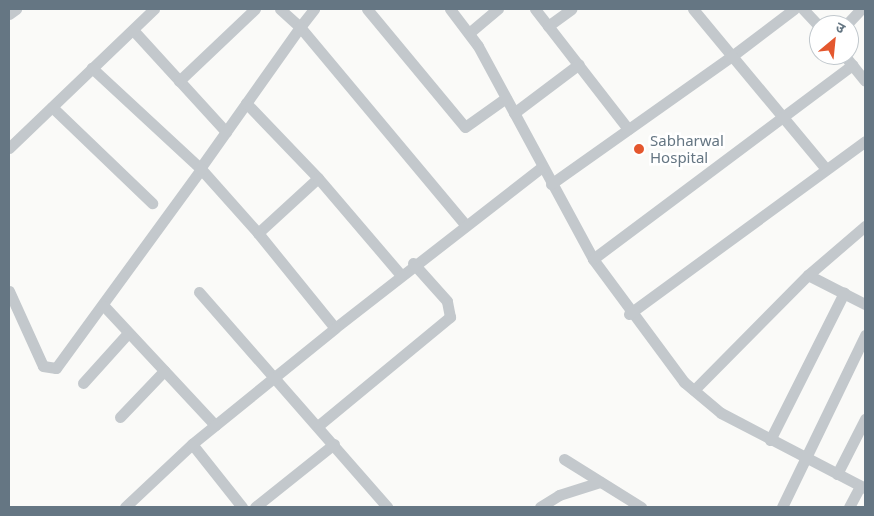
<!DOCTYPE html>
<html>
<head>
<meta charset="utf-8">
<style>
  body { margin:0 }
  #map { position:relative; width:874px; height:516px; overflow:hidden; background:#fafaf8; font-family:"Noto Sans","Noto Sans Devanagari",sans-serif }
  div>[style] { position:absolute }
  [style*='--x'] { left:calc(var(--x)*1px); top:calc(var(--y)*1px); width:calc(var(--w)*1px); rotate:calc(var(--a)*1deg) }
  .minor>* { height:11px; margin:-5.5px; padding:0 5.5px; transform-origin:5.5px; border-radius:5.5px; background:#c3c8cc }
  .dots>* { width:14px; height:14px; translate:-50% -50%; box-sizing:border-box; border:2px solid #fff; border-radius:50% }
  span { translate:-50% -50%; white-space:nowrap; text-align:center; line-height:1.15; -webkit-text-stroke:5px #fff; paint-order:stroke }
  .poi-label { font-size:15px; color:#657683 }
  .left { translate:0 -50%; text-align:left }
  .frame { position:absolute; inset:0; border:10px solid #657683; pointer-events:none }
  .north { position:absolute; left:809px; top:15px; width:50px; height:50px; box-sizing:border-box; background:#fff; border:1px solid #c1c8cd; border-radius:50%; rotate:28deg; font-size:14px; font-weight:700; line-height:20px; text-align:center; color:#657683 }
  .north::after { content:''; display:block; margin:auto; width:18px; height:22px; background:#e4572e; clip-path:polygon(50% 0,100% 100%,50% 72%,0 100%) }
</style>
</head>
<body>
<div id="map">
  <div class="minor">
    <div style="--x:280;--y:9;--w:27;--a:42"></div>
    <div style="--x:300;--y:27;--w:23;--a:-52"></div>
    <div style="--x:367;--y:9;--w:153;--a:50.3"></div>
    <div style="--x:465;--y:127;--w:50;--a:-35.3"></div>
    <div style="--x:450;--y:9;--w:46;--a:52.9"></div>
    <div style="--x:478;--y:46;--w:242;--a:61.6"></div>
    <div style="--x:593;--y:259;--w:153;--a:53.5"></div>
    <div style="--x:684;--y:382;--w:48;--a:40"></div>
    <div style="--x:721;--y:413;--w:162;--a:27.5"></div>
    <div style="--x:535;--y:9;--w:152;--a:52.2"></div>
    <div style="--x:693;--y:9;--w:61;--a:50.3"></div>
    <div style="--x:732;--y:56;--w:78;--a:-37.2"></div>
    <div style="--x:803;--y:9;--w:23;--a:47"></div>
    <div style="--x:9;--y:14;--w:9;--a:-36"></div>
    <div style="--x:846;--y:25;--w:22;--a:-47"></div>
    <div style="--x:548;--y:26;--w:29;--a:-36"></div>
    <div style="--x:133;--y:30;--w:138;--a:47.6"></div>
    <div style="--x:469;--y:33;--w:38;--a:-40"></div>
    <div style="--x:844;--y:55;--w:33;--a:51"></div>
    <div style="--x:179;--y:81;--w:105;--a:-43.5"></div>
    <div style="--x:52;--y:107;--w:139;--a:43.8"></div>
    <div style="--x:514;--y:113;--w:81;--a:-37"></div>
    <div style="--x:9;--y:148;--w:201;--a:-43.8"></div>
    <div style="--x:201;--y:167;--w:171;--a:-54.7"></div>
    <div style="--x:300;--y:27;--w:256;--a:50.1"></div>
    <div style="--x:201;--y:169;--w:86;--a:48.3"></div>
    <div style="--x:258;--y:233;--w:81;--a:-42.5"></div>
    <div style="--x:318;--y:178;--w:104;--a:-133.8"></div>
    <div style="--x:318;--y:178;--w:126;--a:49.5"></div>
    <div style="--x:551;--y:184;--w:222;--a:-35.3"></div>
    <div style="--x:732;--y:56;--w:147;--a:50.2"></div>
    <div style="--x:258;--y:233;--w:122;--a:51"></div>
    <div style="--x:335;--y:328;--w:262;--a:-37.9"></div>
    <div style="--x:593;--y:259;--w:324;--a:-36.8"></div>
    <div style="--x:808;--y:275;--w:64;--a:27"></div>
    <div style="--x:9;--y:291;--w:82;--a:65.6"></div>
    <div style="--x:43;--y:366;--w:13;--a:9"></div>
    <div style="--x:56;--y:368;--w:246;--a:-53.9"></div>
    <div style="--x:201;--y:169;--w:149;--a:-137.2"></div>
    <div style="--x:199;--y:292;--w:286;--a:48.8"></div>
    <div style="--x:104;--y:306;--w:163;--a:47"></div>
    <div style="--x:629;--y:314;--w:293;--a:-36.2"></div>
    <div style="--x:83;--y:383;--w:67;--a:-48"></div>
    <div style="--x:694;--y:390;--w:162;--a:-45.3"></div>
    <div style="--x:808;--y:275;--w:75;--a:-40.7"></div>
    <div style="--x:120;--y:417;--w:64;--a:-46.3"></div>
    <div style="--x:319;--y:425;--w:170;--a:-39.5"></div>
    <div style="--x:450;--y:317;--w:16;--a:-101"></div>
    <div style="--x:447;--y:301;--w:51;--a:-131.8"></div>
    <div style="--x:770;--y:440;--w:165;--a:-63.3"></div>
    <div style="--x:564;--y:459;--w:91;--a:31.9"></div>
    <div style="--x:837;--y:474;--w:62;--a:-63"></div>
    <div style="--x:125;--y:507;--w:92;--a:-43.2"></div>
    <div style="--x:242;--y:507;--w:80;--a:-128.4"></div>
    <div style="--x:192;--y:444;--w:184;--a:-39"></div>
    <div style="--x:255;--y:507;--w:101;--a:-38.6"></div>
    <div style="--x:540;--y:507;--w:22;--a:-32"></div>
    <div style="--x:559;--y:495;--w:43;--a:-17.6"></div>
    <div style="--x:782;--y:507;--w:191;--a:-64.2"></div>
    <div style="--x:849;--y:507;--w:24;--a:-62"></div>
  </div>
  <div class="dots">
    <div style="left:639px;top:149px;background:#e4572e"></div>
  </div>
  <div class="poi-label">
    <span class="left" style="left:650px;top:149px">Sabharwal<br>Hospital</span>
  </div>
  <div class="frame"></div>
  <div class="north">उ</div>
</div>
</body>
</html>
